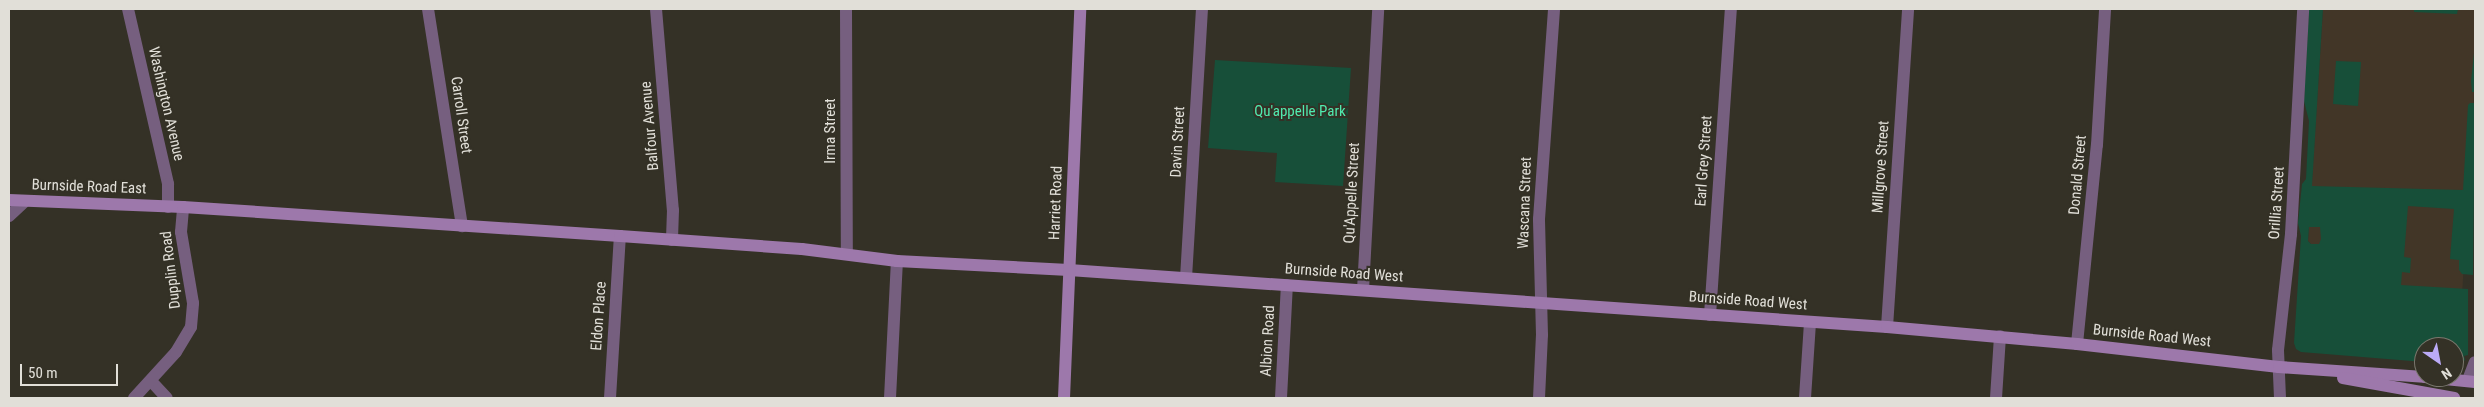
<!DOCTYPE html>
<html>
<head>
<meta charset="utf-8">
<style>
  body { margin:0 }
  #map { position:relative; width:2484px; height:407px; overflow:hidden; background:#343126; font-family:"Roboto Condensed",sans-serif }
  div>[style] { position:absolute }
  [style*='--x'] { left:calc(var(--x)*1px); top:calc(var(--y)*1px); width:calc(var(--w)*1px); rotate:calc(var(--a)*1deg) }
  .education>* { inset:0; background:#423627 }
  .green>* { inset:0; background:#174f39 }
  .minor>* { height:12px; margin:-6px; padding:0 6px; transform-origin:6px; border-radius:6px; background:#765f7f }
  .secondary>* { height:12px; margin:-6px; padding:0 6px; transform-origin:6px; border-radius:6px; background:#9d78ab }
  span { translate:-50% -50%; white-space:nowrap; text-align:center; line-height:1.15; -webkit-text-stroke:4px #343126; paint-order:stroke }
  .street-label { font-size:15px; color:#e1dfd8 }
  .park-label { font-size:15px; color:#50ebaf }
  .frame { position:absolute; inset:0; border:10px solid #e1dfd8; pointer-events:none }
  .north { position:absolute; left:2414px; top:337px; width:50px; height:50px; box-sizing:border-box; background:#343126; border:1px solid #79776d; border-radius:50%; rotate:147deg; font-size:14px; font-weight:700; line-height:20px; text-align:center; color:#e1dfd8 }
  .north::after { content:''; display:block; margin:auto; width:18px; height:22px; background:#bbaaf6; clip-path:polygon(50% 0,100% 100%,50% 72%,0 100%) }
  .scale { position:absolute; left:20px; top:364px; width:98px; height:22px; box-sizing:border-box; border:2px solid #e1dfd8; border-top:0; padding-left:6px; font-size:15px; line-height:18px; white-space:nowrap; color:#e1dfd8; -webkit-text-stroke:4px #343126; paint-order:stroke }
</style>
</head>
<body>
<div id="map">
  <div class="education">
    <div style="clip-path:polygon(2323px 9px,2475px 9px,2475px 75px,2458px 364px,2454px 347px,2424px 347px,2308px 241px)"></div>
  </div>
  <div class="green">
    <div style="clip-path:polygon(evenodd,2309px 9px,2323px 9px,2312px 186px,2463px 190px,2468px 105px,2470px 103px,2475px 103px,2473px 275px,2462px 274px,2459px 270px,2459px 260px,2450px 259px,2454px 209px,2408px 206px,2404px 257px,2411px 258px,2410px 273px,2402px 272px,2401px 285px,2468px 289px,2468px 355px,2464px 356px,2465px 360px,2459px 366px,2454px 366px,2454px 347px,2424px 347px,2424px 362px,2301px 352px,2296px 349px,2294px 343px,2301px 236px,2298px 223px,2302px 184px,2306px 179px,2309px 121px,2304px 101px,2309px 9px,2309px 227px,2320px 227px,2321px 239px,2319px 244px,2311px 244px,2308px 241px,2309px 227px)"></div>
    <div style="clip-path:polygon(2414px 9px,2458px 9px,2457px 14px,2414px 12px)"></div>
    <div style="clip-path:polygon(2475px 44px,2475px 92px,2472px 92px,2471px 81px)"></div>
    <div style="clip-path:polygon(1215px 60px,1351px 68px,1343px 186px,1275px 182px,1277px 153px,1208px 148px)"></div>
    <div style="clip-path:polygon(2336px 61px,2361px 62px,2358px 106px,2333px 104px)"></div>
  </div>
  <div class="minor">
    <div style="--x:128;--y:9;--w:180;--a:77.1"></div>
    <div style="--x:168;--y:184;--w:23;--a:90"></div>
    <div style="--x:428;--y:9;--w:220;--a:81.1"></div>
    <div style="--x:656;--y:9;--w:202;--a:85.2"></div>
    <div style="--x:673;--y:210;--w:30;--a:92"></div>
    <div style="--x:846;--y:9;--w:245;--a:89.8"></div>
    <div style="--x:9;--y:216;--w:22;--a:-43"></div>
    <div style="--x:1186;--y:278;--w:269;--a:-86.6"></div>
    <div style="--x:1363;--y:290;--w:281;--a:-86.9"></div>
    <div style="--x:1710;--y:315;--w:307;--a:-86.1"></div>
    <div style="--x:1887;--y:327;--w:319;--a:-86.2"></div>
    <div style="--x:2077;--y:344;--w:200;--a:-84.3"></div>
    <div style="--x:2097;--y:145;--w:136;--a:-86.6"></div>
    <div style="--x:2468;--y:380;--w:19;--a:-69"></div>
    <div style="--x:151;--y:381;--w:23;--a:47"></div>
    <div style="--x:134;--y:398;--w:62;--a:-47.6"></div>
    <div style="--x:176;--y:352;--w:29;--a:-59"></div>
    <div style="--x:191;--y:327;--w:24;--a:-85"></div>
    <div style="--x:193;--y:303;--w:72;--a:-99.6"></div>
    <div style="--x:181;--y:232;--w:25;--a:-85"></div>
    <div style="--x:610;--y:398;--w:162;--a:-86.5"></div>
    <div style="--x:890;--y:398;--w:137;--a:-87.1"></div>
    <div style="--x:1281;--y:398;--w:113;--a:-87"></div>
    <div style="--x:1539;--y:398;--w:63;--a:-87.3"></div>
    <div style="--x:1542;--y:335;--w:116;--a:-91.5"></div>
    <div style="--x:1539;--y:219;--w:211;--a:-85.9"></div>
    <div style="--x:1805;--y:398;--w:76;--a:-86.2"></div>
    <div style="--x:1996;--y:398;--w:62;--a:-86.3"></div>
    <div style="--x:2280;--y:398;--w:48;--a:-92.4"></div>
    <div style="--x:2278;--y:350;--w:117;--a:-83.6"></div>
    <div style="--x:2291;--y:234;--w:225;--a:-86.9"></div>
  </div>
  <div class="secondary">
    <div style="--x:9;--y:200;--w:174;--a:2.3"></div>
    <div style="--x:183;--y:207;--w:438;--a:3.8"></div>
    <div style="--x:620;--y:236;--w:182;--a:4.1"></div>
    <div style="--x:802;--y:249;--w:96;--a:7.2"></div>
    <div style="--x:897;--y:261;--w:172;--a:3"></div>
    <div style="--x:1069;--y:270;--w:820;--a:3.99"></div>
    <div style="--x:1887;--y:327;--w:191;--a:5.1"></div>
    <div style="--x:2077;--y:344;--w:203;--a:6.5"></div>
    <div style="--x:2279;--y:367;--w:145;--a:3.9"></div>
    <div style="--x:2425;--y:377;--w:50;--a:5.7"></div>
    <div style="--x:2343;--y:378;--w:113;--a:10.2"></div>
    <div style="--x:1064;--y:398;--w:389;--a:-87.6"></div>
  </div>
  <div class="street-label">
    <span style="left:166px;top:104px;rotate:77deg">Washington Avenue</span>
    <span style="left:461px;top:115px;rotate:82deg">Carroll Street</span>
    <span style="left:650px;top:126px;rotate:-95deg">Balfour Avenue</span>
    <span style="left:831px;top:131px;rotate:-90deg">Irma Street</span>
    <span style="left:1178px;top:142px;rotate:-87deg">Davin Street</span>
    <span style="left:1704px;top:161px;rotate:-86deg">Earl Grey Street</span>
    <span style="left:1881px;top:167px;rotate:-86deg">Millgrove Street</span>
    <span style="left:2078px;top:175px;rotate:-85deg">Donald Street</span>
    <span style="left:89px;top:187px;rotate:2deg">Burnside Road East</span>
    <span style="left:1352px;top:193px;rotate:-87deg">Qu'Appelle Street</span>
    <span style="left:1056px;top:203px;rotate:-88deg">Harriet Road</span>
    <span style="left:1525px;top:203px;rotate:-88deg">Wascana Street</span>
    <span style="left:2277px;top:203px;rotate:-86deg">Orillia Street</span>
    <span style="left:171px;top:270px;rotate:-97deg">Dupplin Road</span>
    <span style="left:1344px;top:273px;rotate:4deg">Burnside Road West</span>
    <span style="left:1748px;top:301px;rotate:4deg">Burnside Road West</span>
    <span style="left:599px;top:316px;rotate:-86deg">Eldon Place</span>
    <span style="left:2152px;top:336px;rotate:6deg">Burnside Road West</span>
    <span style="left:1268px;top:341px;rotate:-87deg">Albion Road</span>
  </div>
  <div class="park-label">
    <span style="left:1300px;top:112px">Qu'appelle Park</span>
  </div>
  <div class="frame"></div>
  <div class="north">N</div>
  <div class="scale">50 m</div>
</div>
</body>
</html>
